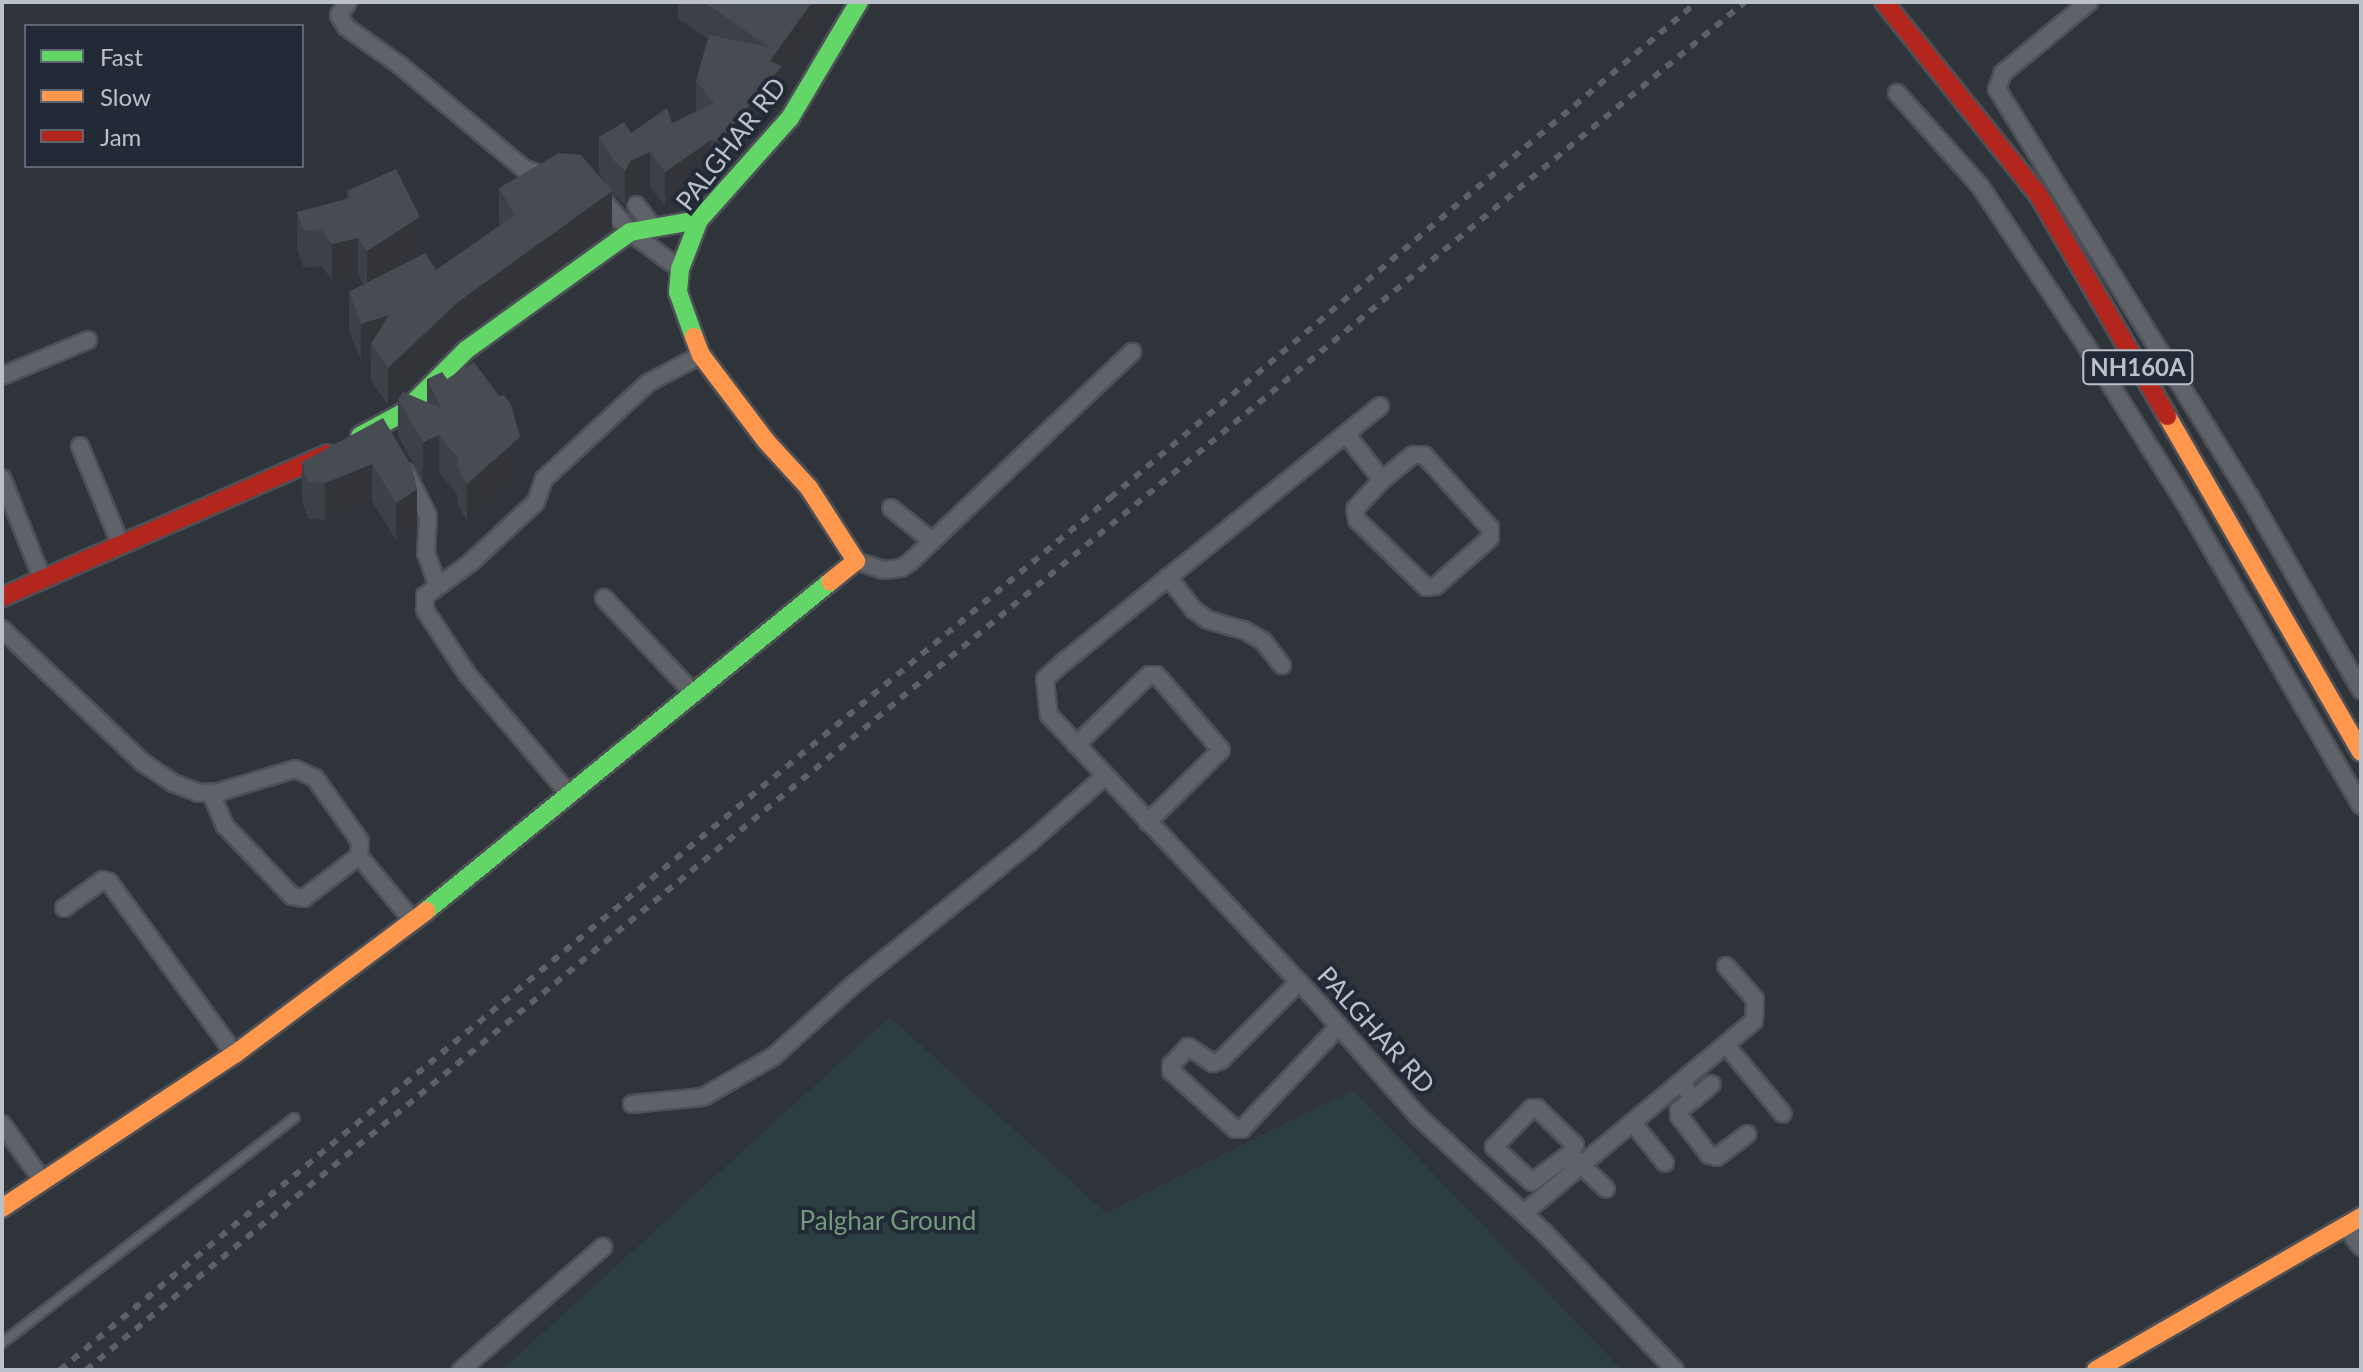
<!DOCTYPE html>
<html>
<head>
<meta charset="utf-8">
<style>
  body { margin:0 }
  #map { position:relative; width:2363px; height:1372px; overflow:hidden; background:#2f343b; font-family:Lato,sans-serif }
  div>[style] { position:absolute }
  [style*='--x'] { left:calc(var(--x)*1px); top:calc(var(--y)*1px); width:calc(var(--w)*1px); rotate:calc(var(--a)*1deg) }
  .green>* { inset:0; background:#2c3e41 }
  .roads { filter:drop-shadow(2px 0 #4d5056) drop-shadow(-2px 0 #4d5056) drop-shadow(0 2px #4d5056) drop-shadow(0 -2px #4d5056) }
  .lane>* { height:8px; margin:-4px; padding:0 4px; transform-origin:4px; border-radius:4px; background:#5f6269 }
  .street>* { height:16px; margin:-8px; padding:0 8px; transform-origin:8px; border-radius:8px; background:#5f6269 }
  .fast>* { height:18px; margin:-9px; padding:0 9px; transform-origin:9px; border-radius:9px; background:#63d668 }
  .slow>* { height:18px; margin:-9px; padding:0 9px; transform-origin:9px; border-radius:9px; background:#ff974d }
  .jam>* { height:18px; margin:-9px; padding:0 9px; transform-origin:9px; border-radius:9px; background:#b3261e }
  .rail>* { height:6px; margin-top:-3px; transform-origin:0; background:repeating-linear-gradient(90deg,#5d6167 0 8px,transparent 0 16px) }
  .wall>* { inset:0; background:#3d4047 }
  .shaded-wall>* { inset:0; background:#323439 }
  .building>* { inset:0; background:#474b52 }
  span { translate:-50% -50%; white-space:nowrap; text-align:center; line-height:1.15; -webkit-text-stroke:8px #222a37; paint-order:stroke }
  .shield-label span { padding:2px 6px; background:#222a37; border:2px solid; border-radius:6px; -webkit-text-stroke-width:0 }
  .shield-label { font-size:24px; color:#bac1cb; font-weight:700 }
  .street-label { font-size:26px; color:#bac1cb }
  .park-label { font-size:26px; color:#739a7c }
  .frame { position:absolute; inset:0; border:4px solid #bac1cb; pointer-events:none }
  .legend { position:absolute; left:24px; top:24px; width:280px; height:144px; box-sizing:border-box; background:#222a37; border:2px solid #5f6672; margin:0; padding:10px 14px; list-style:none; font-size:24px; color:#bac1cb }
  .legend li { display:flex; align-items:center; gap:16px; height:40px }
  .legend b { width:40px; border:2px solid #5f6672 }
</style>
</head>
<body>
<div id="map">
  <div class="green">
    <div style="clip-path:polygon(890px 1017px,1106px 1213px,1353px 1090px,1622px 1370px,502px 1370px)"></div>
  </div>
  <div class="roads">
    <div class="lane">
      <div style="--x:2;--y:1343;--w:369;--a:-37.6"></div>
    </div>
    <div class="street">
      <div style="--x:348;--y:2;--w:16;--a:125"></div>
      <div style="--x:339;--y:15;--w:14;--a:60"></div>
      <div style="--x:346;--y:27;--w:67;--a:35.3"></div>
      <div style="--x:401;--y:66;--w:159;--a:39.9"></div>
      <div style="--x:523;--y:168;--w:26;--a:21"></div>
      <div style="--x:2089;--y:2;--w:112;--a:140.5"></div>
      <div style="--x:2003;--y:73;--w:17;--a:111"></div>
      <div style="--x:1997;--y:89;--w:480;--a:58.2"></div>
      <div style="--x:2250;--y:497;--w:223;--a:60.1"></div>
      <div style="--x:1897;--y:93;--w:125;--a:48.3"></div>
      <div style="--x:1980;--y:186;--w:190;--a:56.4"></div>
      <div style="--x:2085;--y:344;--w:196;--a:57.9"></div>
      <div style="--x:2189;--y:510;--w:342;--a:59.8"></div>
      <div style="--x:600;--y:196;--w:47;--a:50.2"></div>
      <div style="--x:630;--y:232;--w:62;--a:36.5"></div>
      <div style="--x:636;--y:205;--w:28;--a:52"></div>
      <div style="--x:2;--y:376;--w:93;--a:-22.7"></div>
      <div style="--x:1380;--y:406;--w:404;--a:141"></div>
      <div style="--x:1066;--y:660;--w:28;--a:138"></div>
      <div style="--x:1045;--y:679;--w:36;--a:84"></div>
      <div style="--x:1049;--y:715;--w:398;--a:46.9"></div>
      <div style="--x:1321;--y:1006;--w:145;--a:48.6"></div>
      <div style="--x:1417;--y:1115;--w:174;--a:42.7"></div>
      <div style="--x:1545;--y:1233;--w:189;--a:46.5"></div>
      <div style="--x:1346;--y:434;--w:58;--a:52"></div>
      <div style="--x:1382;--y:480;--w:40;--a:-39"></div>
      <div style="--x:1413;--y:455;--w:11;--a:0"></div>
      <div style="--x:1424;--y:455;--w:98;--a:47.9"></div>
      <div style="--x:1490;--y:528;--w:10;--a:90"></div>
      <div style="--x:1490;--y:538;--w:72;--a:138.4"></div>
      <div style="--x:1436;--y:586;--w:10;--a:174"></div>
      <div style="--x:1426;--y:587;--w:96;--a:-135.8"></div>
      <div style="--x:1357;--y:520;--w:11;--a:-100"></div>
      <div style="--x:1355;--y:509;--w:40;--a:-47"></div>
      <div style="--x:80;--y:446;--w:107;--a:67.5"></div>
      <div style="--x:406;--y:472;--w:49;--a:63.4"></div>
      <div style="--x:428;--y:516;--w:37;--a:93"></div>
      <div style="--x:426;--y:553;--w:35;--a:70"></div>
      <div style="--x:2;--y:478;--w:108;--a:68.2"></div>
      <div style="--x:891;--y:508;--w:53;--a:38.8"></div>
      <div style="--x:856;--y:561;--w:28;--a:18"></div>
      <div style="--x:883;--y:570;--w:18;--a:-6"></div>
      <div style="--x:901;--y:568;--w:11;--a:-34"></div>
      <div style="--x:910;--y:562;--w:306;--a:-43.4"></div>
      <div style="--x:1168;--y:577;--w:42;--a:51.8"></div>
      <div style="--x:1194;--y:610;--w:17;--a:36"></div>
      <div style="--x:1208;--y:620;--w:37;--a:16"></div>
      <div style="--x:1244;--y:630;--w:22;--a:30"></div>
      <div style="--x:1263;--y:641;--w:31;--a:52"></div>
      <div style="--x:604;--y:598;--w:132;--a:46.8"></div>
      <div style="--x:2;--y:629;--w:193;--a:43.5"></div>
      <div style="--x:142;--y:762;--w:37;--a:34"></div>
      <div style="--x:173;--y:783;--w:28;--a:21"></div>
      <div style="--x:199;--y:793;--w:20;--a:-3"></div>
      <div style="--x:219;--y:792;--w:79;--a:-16.8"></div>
      <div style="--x:295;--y:769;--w:22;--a:24"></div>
      <div style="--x:315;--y:778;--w:77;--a:54.5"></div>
      <div style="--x:360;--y:841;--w:15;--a:94"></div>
      <div style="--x:359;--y:856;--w:69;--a:142.6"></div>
      <div style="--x:304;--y:898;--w:12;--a:-171"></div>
      <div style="--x:292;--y:896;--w:97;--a:-133.7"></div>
      <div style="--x:225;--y:826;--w:36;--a:-113"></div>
      <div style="--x:1076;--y:745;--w:101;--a:-43.8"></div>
      <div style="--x:1149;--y:675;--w:7;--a:0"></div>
      <div style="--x:1156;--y:675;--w:7;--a:45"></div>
      <div style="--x:1161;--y:680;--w:92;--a:49.4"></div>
      <div style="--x:1221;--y:750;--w:103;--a:135.4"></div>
      <div style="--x:570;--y:795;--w:159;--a:-130.4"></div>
      <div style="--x:467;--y:674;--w:77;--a:-123.3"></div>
      <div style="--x:425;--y:610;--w:14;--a:-90"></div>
      <div style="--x:425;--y:596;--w:56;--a:-36.3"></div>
      <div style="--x:470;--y:563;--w:90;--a:-42.7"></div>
      <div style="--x:536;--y:502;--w:24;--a:-71"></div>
      <div style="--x:544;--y:479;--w:142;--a:-42.7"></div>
      <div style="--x:648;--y:383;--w:60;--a:-27.8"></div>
      <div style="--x:359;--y:856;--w:85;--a:50.3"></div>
      <div style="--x:64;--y:908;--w:48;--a:-35.7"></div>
      <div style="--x:103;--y:880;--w:6;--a:18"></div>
      <div style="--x:109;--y:882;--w:213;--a:53.8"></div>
      <div style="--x:1299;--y:982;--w:110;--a:135"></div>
      <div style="--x:1221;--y:1060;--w:9;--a:159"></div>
      <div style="--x:1213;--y:1063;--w:30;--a:-147"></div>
      <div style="--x:1188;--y:1047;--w:25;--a:133"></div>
      <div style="--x:1171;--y:1065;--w:6;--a:90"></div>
      <div style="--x:1171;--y:1071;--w:86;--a:42.2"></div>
      <div style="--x:1235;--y:1129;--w:7;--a:0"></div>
      <div style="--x:1242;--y:1129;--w:141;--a:-46.7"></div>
      <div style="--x:1726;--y:1045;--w:89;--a:50.4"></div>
      <div style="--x:1681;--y:1082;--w:21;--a:53"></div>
      <div style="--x:1694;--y:1099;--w:19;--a:144"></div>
      <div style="--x:1679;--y:1110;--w:6;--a:90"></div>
      <div style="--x:1679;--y:1116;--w:49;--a:52.4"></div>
      <div style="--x:1709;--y:1155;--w:8;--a:14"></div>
      <div style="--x:1717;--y:1157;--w:38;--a:-37"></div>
      <div style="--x:1694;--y:1099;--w:23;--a:-40"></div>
      <div style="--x:632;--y:1104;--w:71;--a:-5.6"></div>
      <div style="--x:703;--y:1097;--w:82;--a:-30"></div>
      <div style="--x:774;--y:1056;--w:108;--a:-42"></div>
      <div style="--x:854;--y:984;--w:225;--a:-38.9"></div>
      <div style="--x:1029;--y:843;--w:101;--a:-41.4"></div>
      <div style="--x:1633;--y:1123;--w:51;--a:51.3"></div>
      <div style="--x:2;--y:1124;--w:70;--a:54.3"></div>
      <div style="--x:1570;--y:1154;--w:47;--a:143.6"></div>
      <div style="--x:1532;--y:1182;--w:52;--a:-137.4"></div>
      <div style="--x:1494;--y:1147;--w:54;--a:-45.7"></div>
      <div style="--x:1532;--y:1108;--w:5;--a:0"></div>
      <div style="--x:1537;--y:1108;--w:53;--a:44.2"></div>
      <div style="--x:1575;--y:1145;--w:10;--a:119"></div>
      <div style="--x:1570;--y:1154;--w:50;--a:44.2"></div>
      <div style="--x:1524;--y:1213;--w:300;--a:-39.9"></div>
      <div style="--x:1754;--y:1021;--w:22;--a:-87"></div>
      <div style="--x:1755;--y:999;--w:44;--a:-131.3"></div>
      <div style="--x:2345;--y:1226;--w:26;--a:53"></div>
      <div style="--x:461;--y:1370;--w:188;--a:-40.9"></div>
    </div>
    <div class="fast">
      <div style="--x:694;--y:337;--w:48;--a:-109.6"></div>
      <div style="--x:678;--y:292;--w:23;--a:-85"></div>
      <div style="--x:680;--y:269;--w:53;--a:-68.8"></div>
      <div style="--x:699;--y:220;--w:137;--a:-48.3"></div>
      <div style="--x:790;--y:118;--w:135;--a:-59.3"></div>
      <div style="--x:360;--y:436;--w:50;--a:-28.6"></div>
      <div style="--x:404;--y:412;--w:88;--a:-45"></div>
      <div style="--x:466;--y:350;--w:202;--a:-35.7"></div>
      <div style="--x:630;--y:232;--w:70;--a:-9.9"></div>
      <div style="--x:426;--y:911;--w:521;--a:-39.16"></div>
    </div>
    <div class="slow">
      <div style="--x:694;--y:337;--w:19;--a:69"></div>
      <div style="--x:701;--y:355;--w:108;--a:52.9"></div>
      <div style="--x:766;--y:441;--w:64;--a:47.5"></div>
      <div style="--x:809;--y:488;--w:87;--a:57.2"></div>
      <div style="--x:856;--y:561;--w:33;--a:141"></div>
      <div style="--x:2167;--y:416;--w:388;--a:60"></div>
      <div style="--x:2;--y:1208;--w:279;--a:-33.5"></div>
      <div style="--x:235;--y:1054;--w:239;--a:-36.8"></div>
      <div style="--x:2096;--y:1370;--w:306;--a:-30"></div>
    </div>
    <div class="jam">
      <div style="--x:1884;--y:2;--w:246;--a:51.3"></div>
      <div style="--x:2038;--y:194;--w:257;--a:59.8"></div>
      <div style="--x:2;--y:597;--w:355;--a:-23.7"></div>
    </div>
  </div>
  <div class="rail">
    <div style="--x:60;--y:1370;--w:1365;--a:-39.71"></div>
    <div style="--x:1110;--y:498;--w:768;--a:-40.2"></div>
    <div style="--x:86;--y:1370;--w:2150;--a:-39.51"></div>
  </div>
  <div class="wall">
    <div style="clip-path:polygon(678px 2px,835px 2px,828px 14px,782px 79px,782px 100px,719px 177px,711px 175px,665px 206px,650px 187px,630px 196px,625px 205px,612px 193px,612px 228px,458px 339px,388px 405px,371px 381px,371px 358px,361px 361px,349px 330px,349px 292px,364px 284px,358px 275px,332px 281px,322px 266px,304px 268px,297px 250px,297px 212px,347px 199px,347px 191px,420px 254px,406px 263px,436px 270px,499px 226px,499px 188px,606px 184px,599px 172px,599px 137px,631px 133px,672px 123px,696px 111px,696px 81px,708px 39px,678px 19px)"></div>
    <div style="clip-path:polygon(427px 379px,447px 379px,520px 475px,467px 522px,457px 503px,457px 494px,439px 472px,423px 480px,398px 436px,398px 399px,427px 402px)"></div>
    <div style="clip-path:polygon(302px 462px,412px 467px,417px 526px,396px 540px,372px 501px,325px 520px,308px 519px,302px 500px)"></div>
  </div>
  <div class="shaded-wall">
    <div style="clip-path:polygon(812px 2px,835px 2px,828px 14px,782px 79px,782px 100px,719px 177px,719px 142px,770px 61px)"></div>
    <div style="clip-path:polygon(711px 140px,711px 175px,665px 206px,665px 172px)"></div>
    <div style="clip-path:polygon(650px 152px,650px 187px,630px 196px,625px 205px,625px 171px,630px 161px)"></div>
    <div style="clip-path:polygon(612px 191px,612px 228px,458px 339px,388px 405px,388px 368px,458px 302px)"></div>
    <div style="clip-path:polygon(420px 217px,420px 254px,367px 288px,367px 251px)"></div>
    <div style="clip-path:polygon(358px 238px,358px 275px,332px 281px,332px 244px)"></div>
    <div style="clip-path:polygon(389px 315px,371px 344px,371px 358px,361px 361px,361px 324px)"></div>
    <div style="clip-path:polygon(439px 435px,439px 472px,423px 480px,423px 442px)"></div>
    <div style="clip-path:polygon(520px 437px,520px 475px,467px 522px,467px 484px)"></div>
    <div style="clip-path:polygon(372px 464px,372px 501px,325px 520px,325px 483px)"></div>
    <div style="clip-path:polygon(417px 489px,417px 526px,396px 540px,396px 503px)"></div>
  </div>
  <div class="building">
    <div style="clip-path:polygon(704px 2px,812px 2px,770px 61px,782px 66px,719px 142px,711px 140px,665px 172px,650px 152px,630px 161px,625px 171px,614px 161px,599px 137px,624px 122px,631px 133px,667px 108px,672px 123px,714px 103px,696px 81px,709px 35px,769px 47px)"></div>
    <div style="clip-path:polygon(559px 153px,581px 155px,612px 191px,458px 302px,388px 368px,371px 344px,389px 315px,361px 324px,349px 292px,425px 253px,436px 270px,515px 215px,499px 188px)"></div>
    <div style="clip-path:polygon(396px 169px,420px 217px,367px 251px,358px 238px,332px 244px,322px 229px,304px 231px,297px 212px,350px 198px,347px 191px)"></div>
    <div style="clip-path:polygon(474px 362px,499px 396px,504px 395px,511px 404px,520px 437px,467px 484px,457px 466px,459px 459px,439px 435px,423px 442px,398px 399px,403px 392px,441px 408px,427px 379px,442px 372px,447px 379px)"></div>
    <div style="clip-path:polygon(383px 418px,412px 467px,417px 489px,396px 503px,372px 464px,325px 483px,308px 482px,302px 462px)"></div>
  </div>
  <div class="shield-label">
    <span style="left:2138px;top:367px">NH160A</span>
  </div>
  <div class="street-label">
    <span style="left:731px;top:144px;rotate:-52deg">PALGHAR RD</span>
    <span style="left:1376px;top:1030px;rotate:48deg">PALGHAR RD</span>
  </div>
  <div class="park-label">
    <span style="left:888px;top:1221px">Palghar Ground</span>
  </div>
  <div class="frame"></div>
  <ul class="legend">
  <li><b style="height:10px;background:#63d668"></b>Fast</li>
  <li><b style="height:10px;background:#ff974d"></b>Slow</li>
  <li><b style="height:10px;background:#b3261e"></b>Jam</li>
  </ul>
</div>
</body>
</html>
